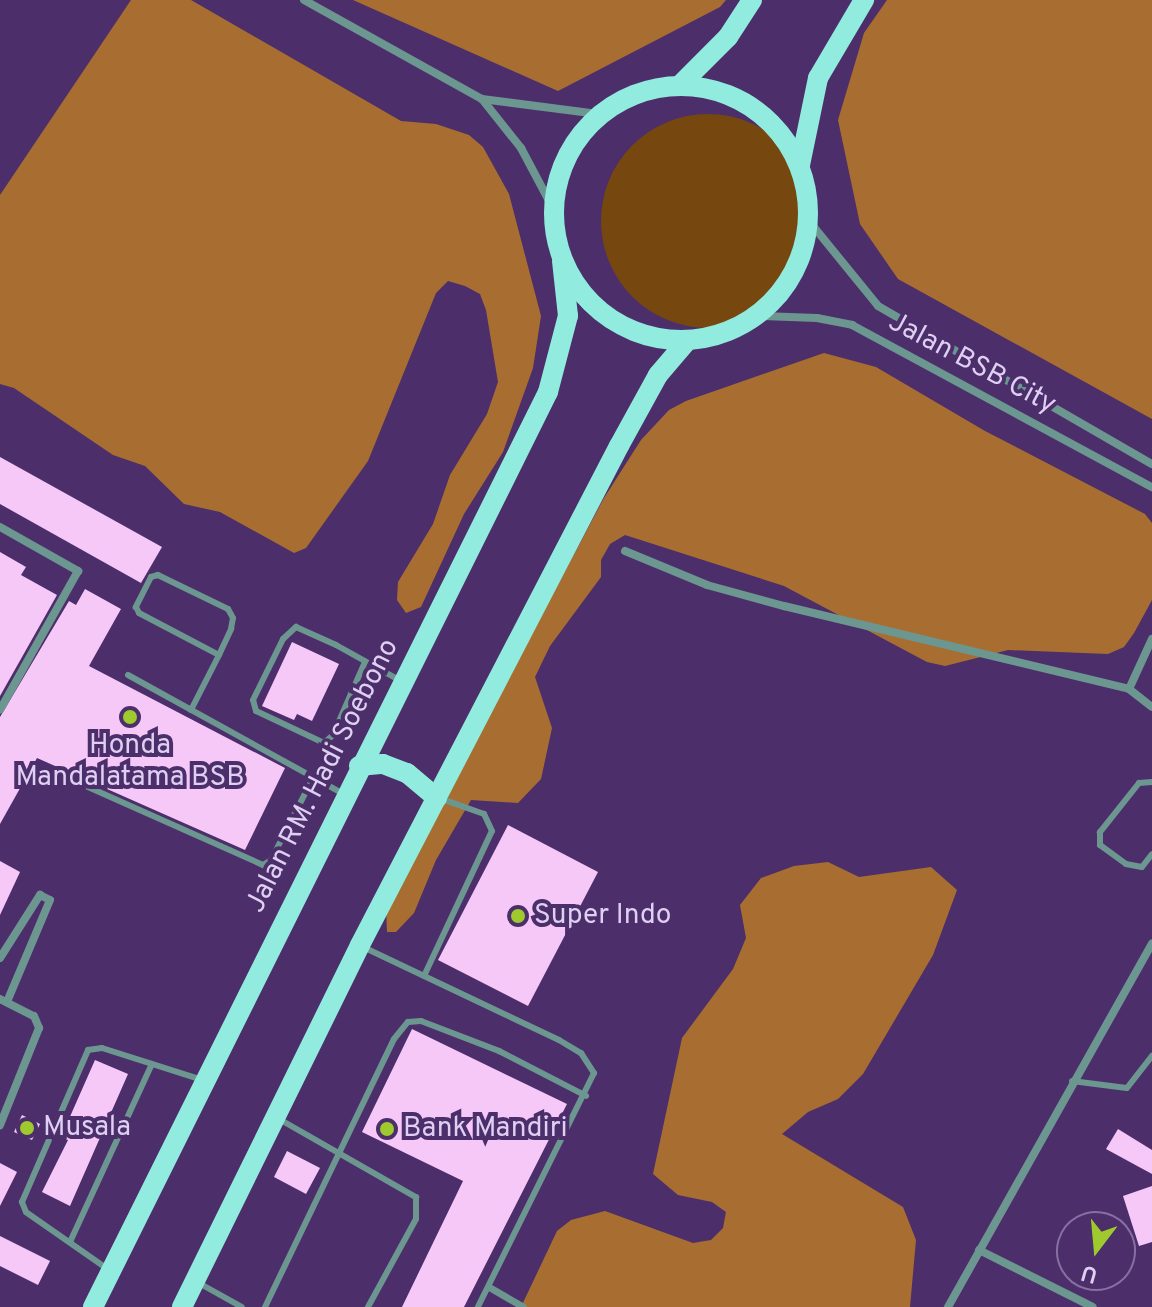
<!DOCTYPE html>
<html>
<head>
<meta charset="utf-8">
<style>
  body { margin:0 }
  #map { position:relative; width:1152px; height:1307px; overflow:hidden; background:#4c2f6a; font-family:Overpass,sans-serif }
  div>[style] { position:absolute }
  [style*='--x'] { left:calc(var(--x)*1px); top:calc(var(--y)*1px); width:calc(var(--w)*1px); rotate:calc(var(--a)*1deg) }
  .green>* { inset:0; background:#76470e }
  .round { border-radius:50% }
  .forest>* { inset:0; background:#a86e31 }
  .building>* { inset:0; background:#f6c8f8 }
  .service>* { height:6px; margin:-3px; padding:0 3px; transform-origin:3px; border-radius:3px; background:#6c9690 }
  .pedestrian>* { height:7px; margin:-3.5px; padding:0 3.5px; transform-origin:3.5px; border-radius:3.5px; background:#6c9690 }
  .minor>* { height:8px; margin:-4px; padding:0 4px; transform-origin:4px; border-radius:4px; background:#6c9690 }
  .primary>* { height:20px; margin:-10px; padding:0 10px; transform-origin:10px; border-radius:10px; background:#91ecdf }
  .primary>.ring { margin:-10px; padding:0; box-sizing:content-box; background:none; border:20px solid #91ecdf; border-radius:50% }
  .dots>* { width:22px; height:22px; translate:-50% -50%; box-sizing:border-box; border:4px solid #4c2f6a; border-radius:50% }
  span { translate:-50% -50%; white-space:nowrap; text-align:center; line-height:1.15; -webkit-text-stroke:8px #4c2f6a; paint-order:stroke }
  .street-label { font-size:28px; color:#decff3 }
  .poi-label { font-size:28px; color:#decff3 }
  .left { translate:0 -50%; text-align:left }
  .north { position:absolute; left:1056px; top:1211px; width:80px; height:80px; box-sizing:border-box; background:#4c2f6a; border:2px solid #866fa1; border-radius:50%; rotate:196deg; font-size:22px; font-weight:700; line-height:32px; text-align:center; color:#decff3 }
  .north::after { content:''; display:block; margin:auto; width:28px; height:36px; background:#9fca2d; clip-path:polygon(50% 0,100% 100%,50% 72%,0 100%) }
</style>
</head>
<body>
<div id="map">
  <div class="green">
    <div class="round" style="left:601px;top:114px;width:214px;height:214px"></div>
  </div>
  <div class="forest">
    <div style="clip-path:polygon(131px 0,191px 0,401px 121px,436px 124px,469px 135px,483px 147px,509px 194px,541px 316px,533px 368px,503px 452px,464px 514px,421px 607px,406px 613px,397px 600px,398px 582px,433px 524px,450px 475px,487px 414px,498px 382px,486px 310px,480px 294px,465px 286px,448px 281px,436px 293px,368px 461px,306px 548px,294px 553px,220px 512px,184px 504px,145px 466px,113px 455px,14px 388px,0 384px,0 195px)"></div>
    <div style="clip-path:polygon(353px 0,726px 0,720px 7px,558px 91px)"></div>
    <div style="clip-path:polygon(887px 0,1152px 0,1152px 419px,898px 279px,860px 224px,838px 120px,864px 33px)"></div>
    <div style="clip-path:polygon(824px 353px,876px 367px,985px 431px,1145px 514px,1152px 523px,1152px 600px,1134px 633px,1124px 647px,1108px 654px,1008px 650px,945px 666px,927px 662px,784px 586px,625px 535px,610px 544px,601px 560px,601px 577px,550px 646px,535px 677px,552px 728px,541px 779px,518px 803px,471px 800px,436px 860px,414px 913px,396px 932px,387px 932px,386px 908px,604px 498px,641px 440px,669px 410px,686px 401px)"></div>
    <div style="clip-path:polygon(828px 862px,859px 877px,931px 867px,957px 890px,933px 955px,863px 1074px,838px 1099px,808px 1112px,782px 1134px,903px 1207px,916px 1240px,910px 1307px,521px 1307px,557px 1231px,571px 1220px,605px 1211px,693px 1243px,711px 1240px,723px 1228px,726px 1212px,712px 1202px,678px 1195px,653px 1174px,682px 1038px,733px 969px,746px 938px,740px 905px,761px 878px,794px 866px)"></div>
  </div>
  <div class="building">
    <div style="clip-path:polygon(0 457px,162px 547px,141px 583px,0 504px)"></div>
    <div style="clip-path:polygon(0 552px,26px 567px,21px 575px,57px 595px,0 696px)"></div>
    <div style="clip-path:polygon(85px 589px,121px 609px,89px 666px,285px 768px,245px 850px,37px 758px,0 824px,0 717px,69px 601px,76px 605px)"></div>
    <div style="clip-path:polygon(292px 642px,339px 664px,312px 721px,297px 714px,294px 720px,262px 706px)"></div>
    <div style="clip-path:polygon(508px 825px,598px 872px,528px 1006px,438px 960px)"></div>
    <div style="clip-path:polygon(0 861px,20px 872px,0 915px)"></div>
    <div style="clip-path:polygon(412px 1029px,567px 1104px,464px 1307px,402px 1307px,463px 1181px,362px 1132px)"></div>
    <div style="clip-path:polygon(95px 1060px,128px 1074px,70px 1206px,42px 1192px,68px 1140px,61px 1137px)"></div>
    <div style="clip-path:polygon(22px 1115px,40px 1124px,32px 1140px,14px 1132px)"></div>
    <div style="clip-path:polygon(1118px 1129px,1152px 1150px,1152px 1174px,1106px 1149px)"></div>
    <div style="clip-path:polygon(287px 1151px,320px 1168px,306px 1194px,274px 1177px)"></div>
    <div style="clip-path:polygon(0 1163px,17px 1172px,0 1206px)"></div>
    <div style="clip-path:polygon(1152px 1186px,1152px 1242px,1139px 1246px,1123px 1196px)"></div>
    <div style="clip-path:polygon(0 1236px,50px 1261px,38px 1285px,0 1266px)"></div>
  </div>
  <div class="service">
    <div style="--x:365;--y:662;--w:80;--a:113.7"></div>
    <div style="--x:333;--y:735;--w:12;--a:138"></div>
    <div style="--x:324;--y:743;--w:75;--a:-154.8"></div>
    <div style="--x:256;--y:711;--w:11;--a:-105"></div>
    <div style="--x:253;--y:700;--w:68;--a:-63.8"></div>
    <div style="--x:283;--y:639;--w:18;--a:-43"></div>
    <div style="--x:296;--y:627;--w:44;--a:24.2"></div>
    <div style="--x:336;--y:645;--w:74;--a:29"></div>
    <div style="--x:128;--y:675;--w:247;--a:28.9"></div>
    <div style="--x:191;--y:710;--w:62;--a:-63"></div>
    <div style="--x:219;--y:655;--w:29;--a:-65"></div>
    <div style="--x:231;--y:629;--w:11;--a:-80"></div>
    <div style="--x:233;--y:618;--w:10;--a:-119"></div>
    <div style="--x:228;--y:609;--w:78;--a:-154.1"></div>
    <div style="--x:158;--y:575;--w:7;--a:164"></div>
    <div style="--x:151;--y:577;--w:34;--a:117"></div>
    <div style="--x:136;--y:607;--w:7;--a:63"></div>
    <div style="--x:139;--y:613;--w:90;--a:27.7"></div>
    <div style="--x:61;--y:775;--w:221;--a:24"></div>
    <div style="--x:263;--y:865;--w:9;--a:-32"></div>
    <div style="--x:271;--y:860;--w:92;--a:-62.9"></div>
    <div style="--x:1152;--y:782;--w:13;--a:176"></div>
    <div style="--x:1139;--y:783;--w:63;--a:128.5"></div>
    <div style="--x:1100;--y:832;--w:13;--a:90"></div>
    <div style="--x:1100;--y:845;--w:32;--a:36"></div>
    <div style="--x:1126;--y:864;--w:16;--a:11"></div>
    <div style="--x:1142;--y:867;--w:16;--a:-52"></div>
    <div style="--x:363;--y:947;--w:217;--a:25.4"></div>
    <div style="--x:559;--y:1040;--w:26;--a:31"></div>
    <div style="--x:581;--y:1053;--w:24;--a:57"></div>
    <div style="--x:594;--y:1073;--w:261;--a:116.4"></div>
    <div style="--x:424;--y:976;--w:160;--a:-64.9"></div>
    <div style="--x:492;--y:831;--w:19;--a:-115"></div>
    <div style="--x:484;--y:814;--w:48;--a:-160.4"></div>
    <div style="--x:1072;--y:1081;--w:55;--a:7.3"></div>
    <div style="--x:1127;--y:1088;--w:41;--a:-52"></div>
    <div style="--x:279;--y:1119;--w:158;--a:29.7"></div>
    <div style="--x:416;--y:1197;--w:22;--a:90"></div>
    <div style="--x:416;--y:1219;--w:100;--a:118.6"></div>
    <div style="--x:70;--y:1242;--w:196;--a:-65.3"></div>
    <div style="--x:109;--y:1270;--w:101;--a:-145.1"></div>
    <div style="--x:26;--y:1212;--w:11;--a:-112"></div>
    <div style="--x:22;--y:1202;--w:166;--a:-66.5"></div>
    <div style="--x:88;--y:1050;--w:14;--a:-8"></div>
    <div style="--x:102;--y:1048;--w:105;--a:17.7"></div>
    <div style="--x:197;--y:1282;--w:51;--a:29.1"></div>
    <div style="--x:265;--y:1307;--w:297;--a:-64.3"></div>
    <div style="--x:394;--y:1039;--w:22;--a:-51"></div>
    <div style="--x:408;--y:1022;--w:13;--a:-4"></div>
    <div style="--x:421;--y:1021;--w:84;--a:21"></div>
    <div style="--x:499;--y:1051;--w:98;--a:27.3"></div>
  </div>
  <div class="pedestrian">
    <div style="--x:489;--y:1287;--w:39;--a:30"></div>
  </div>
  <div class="minor">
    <div style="--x:304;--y:0;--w:204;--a:29.1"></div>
    <div style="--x:482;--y:99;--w:63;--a:51.5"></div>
    <div style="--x:521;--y:148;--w:72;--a:62"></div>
    <div style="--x:482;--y:99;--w:117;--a:7.4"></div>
    <div style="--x:809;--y:221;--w:109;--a:50.9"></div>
    <div style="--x:878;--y:306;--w:316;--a:30"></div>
    <div style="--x:760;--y:316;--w:57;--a:2"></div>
    <div style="--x:817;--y:318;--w:36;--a:11"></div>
    <div style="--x:852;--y:325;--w:341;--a:28.4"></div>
    <div style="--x:0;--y:527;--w:90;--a:29.4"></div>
    <div style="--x:78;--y:571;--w:159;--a:119.3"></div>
    <div style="--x:625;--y:551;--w:89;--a:22.5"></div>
    <div style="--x:707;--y:585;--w:80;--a:15.3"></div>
    <div style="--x:784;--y:606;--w:355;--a:13.5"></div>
    <div style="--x:1152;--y:639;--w:55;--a:114.7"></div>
    <div style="--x:1129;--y:689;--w:29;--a:38"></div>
    <div style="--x:0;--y:958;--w:75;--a:-57.6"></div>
    <div style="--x:40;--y:895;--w:11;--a:27"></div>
    <div style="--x:50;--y:900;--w:111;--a:112.9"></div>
    <div style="--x:0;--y:999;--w:38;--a:27"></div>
    <div style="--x:34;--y:1016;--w:13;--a:67"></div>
    <div style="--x:39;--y:1028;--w:105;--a:111.9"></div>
    <div style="--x:979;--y:1250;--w:127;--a:26.6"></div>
    <div style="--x:948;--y:1307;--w:417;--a:-60.7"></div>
  </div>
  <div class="primary">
    <div style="--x:680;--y:85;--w:68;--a:-45"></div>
    <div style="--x:728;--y:37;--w:44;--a:-57"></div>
    <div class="ring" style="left:554px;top:86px;width:234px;height:234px"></div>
    <div style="--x:800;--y:165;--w:89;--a:-78.3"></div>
    <div style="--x:818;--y:78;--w:91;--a:-59.5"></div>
    <div style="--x:359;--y:766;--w:24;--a:-5"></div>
    <div style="--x:383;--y:764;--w:26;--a:21"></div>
    <div style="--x:407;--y:773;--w:39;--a:40"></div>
    <div style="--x:93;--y:1307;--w:1022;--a:-63.56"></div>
    <div style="--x:548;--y:392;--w:79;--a:-75.3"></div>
    <div style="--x:568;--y:316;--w:55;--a:-96.2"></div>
    <div style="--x:182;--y:1307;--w:403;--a:-63.8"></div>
    <div style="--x:360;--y:945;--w:562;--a:-62.57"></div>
    <div style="--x:619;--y:446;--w:81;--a:-61.2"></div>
    <div style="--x:658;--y:375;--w:45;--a:-49.5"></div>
  </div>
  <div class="dots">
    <div style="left:130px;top:717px;background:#9fca2d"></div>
    <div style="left:518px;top:916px;background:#9fca2d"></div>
    <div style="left:27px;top:1128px;background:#9fca2d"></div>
    <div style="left:387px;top:1129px;background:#9fca2d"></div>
  </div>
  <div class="street-label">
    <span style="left:972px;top:364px;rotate:28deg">Jalan BSB City</span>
    <span style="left:323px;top:776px;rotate:-63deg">Jalan RM. Hadi Soebono</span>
  </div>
  <div class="poi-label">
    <span style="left:130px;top:762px">Honda<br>Mandalatama BSB</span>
    <span class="left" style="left:534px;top:916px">Super Indo</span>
    <span class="left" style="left:43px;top:1128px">Musala</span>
    <span class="left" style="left:403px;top:1129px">Bank Mandiri</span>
  </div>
  <div class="north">U</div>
</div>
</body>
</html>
